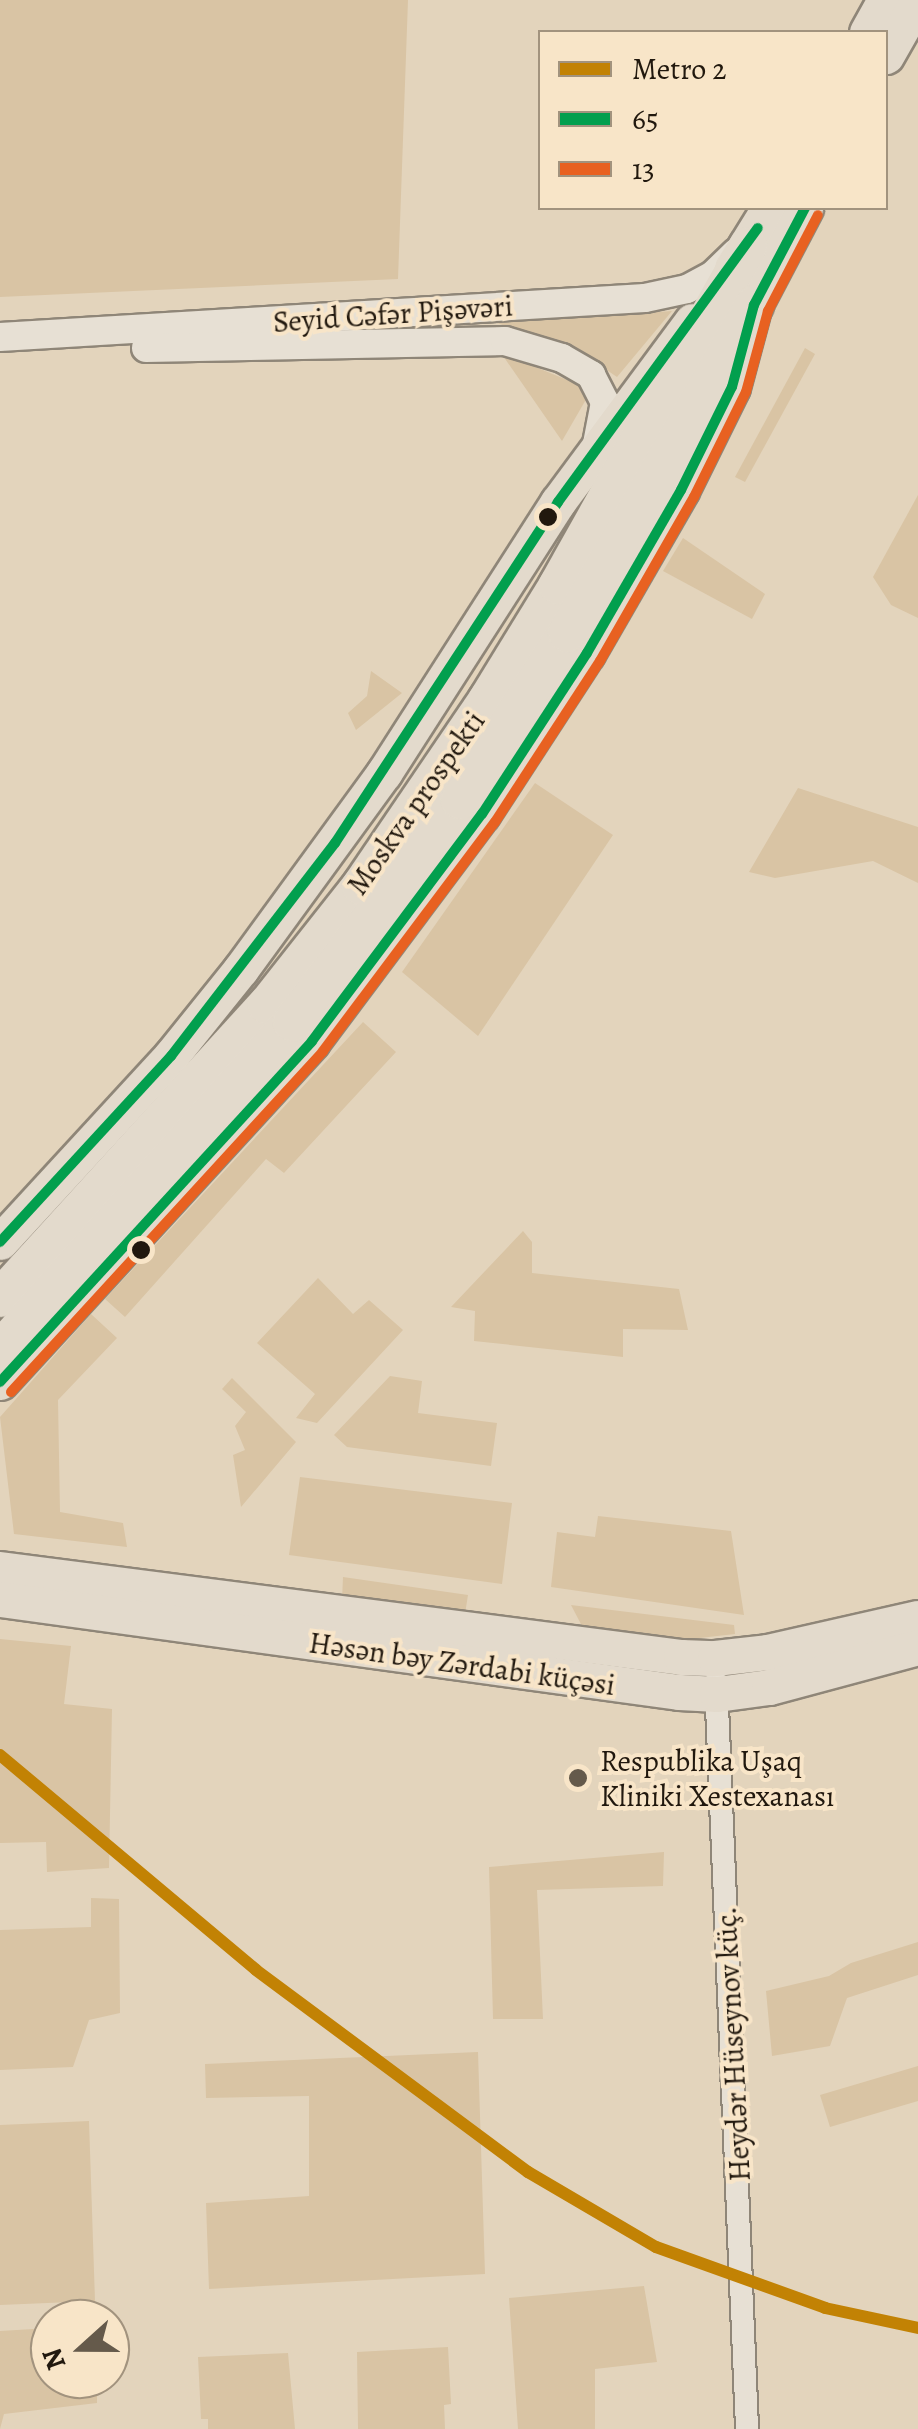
<!DOCTYPE html>
<html>
<head>
<meta charset="utf-8">
<style>
  body { margin:0 }
  #map { position:relative; width:918px; height:2429px; overflow:hidden; background:#e3d4bc; font-family:Alegreya,serif }
  div>[style] { position:absolute }
  [style*='--x'] { left:calc(var(--x)*1px); top:calc(var(--y)*1px); width:calc(var(--w)*1px); rotate:calc(var(--a)*1deg) }
  .green>* { inset:0; background:#d9c4a4 }
  .roads { filter:drop-shadow(2px 0 #8f8678) drop-shadow(-2px 0 #8f8678) drop-shadow(0 2px #8f8678) drop-shadow(0 -2px #8f8678) }
  .minor>* { height:22px; margin:-11px; padding:0 11px; transform-origin:11px; border-radius:11px; background:#e7e0d4 }
  .tertiary>* { height:28px; margin:-14px; padding:0 14px; transform-origin:14px; border-radius:14px; background:#e7e0d4 }
  .primary>* { height:35px; margin:-17.5px; padding:0 17.5px; transform-origin:17.5px; border-radius:17.5px; background:#e3dacc }
  .trunk>* { height:38px; margin:-19px; padding:0 19px; transform-origin:19px; border-radius:19px; background:#e3dacc }
  .bus-1>* { height:10px; margin:-5px; padding:0 5px; transform-origin:5px; border-radius:5px; background:#029f4e }
  .bus-2>* { height:10px; margin:-5px; padding:0 5px; transform-origin:5px; border-radius:5px; background:#e86121 }
  .metro-1>* { height:12px; margin:-6px; padding:0 6px; transform-origin:6px; border-radius:6px; background:#c28204 }
  .dots>* { width:28px; height:28px; translate:-50% -50%; box-sizing:border-box; border:5px solid #f8e5c8; border-radius:50% }
  span { translate:-50% -50%; white-space:nowrap; text-align:center; line-height:1.15; -webkit-text-stroke:8px #f8e5c8; paint-order:stroke }
  .street-label { font-size:30px; color:#21180e }
  .poi-label { font-size:30px; color:#21180e }
  .left { translate:0 -50%; text-align:left }
  .legend { position:absolute; left:538px; top:30px; width:350px; height:180px; box-sizing:border-box; background:#f8e5c8; border:2px solid #a2937e; margin:0; padding:12px 18px; list-style:none; font-size:30px; color:#21180e }
  .legend li { display:flex; align-items:center; gap:20px; height:50px }
  .legend b { width:50px; border:2px solid #a2937e }
  .north { position:absolute; left:30px; top:2299px; width:100px; height:100px; box-sizing:border-box; background:#f8e5c8; border:2px solid #a2937e; border-radius:50%; rotate:249deg; font-size:28px; font-weight:700; line-height:40px; text-align:center; color:#21180e }
  .north::after { content:''; display:block; margin:auto; width:35px; height:45px; background:#655a4b; clip-path:polygon(50% 0,100% 100%,50% 72%,0 100%) }
</style>
</head>
<body>
<div id="map">
  <div class="green">
    <div style="clip-path:polygon(0 0,408px 0,398px 279px,0 297px)"></div>
    <div style="clip-path:polygon(672px 311px,617px 377px,586px 356px,497px 323px)"></div>
    <div style="clip-path:polygon(805px 348px,815px 354px,745px 482px,735px 477px)"></div>
    <div style="clip-path:polygon(501px 353px,577px 384px,588px 396px,562px 441px)"></div>
    <div style="clip-path:polygon(918px 495px,918px 618px,891px 605px,873px 577px)"></div>
    <div style="clip-path:polygon(683px 538px,765px 594px,752px 619px,663px 571px)"></div>
    <div style="clip-path:polygon(371px 671px,402px 693px,356px 730px,348px 713px,367px 696px)"></div>
    <div style="clip-path:polygon(535px 783px,613px 835px,478px 1036px,402px 972px)"></div>
    <div style="clip-path:polygon(798px 788px,918px 827px,918px 883px,873px 861px,775px 878px,749px 872px)"></div>
    <div style="clip-path:polygon(363px 1022px,396px 1052px,284px 1173px,266px 1159px,125px 1317px,105px 1299px)"></div>
    <div style="clip-path:polygon(523px 1231px,532px 1242px,532px 1273px,679px 1289px,688px 1330px,623px 1329px,623px 1357px,474px 1341px,475px 1311px,451px 1307px)"></div>
    <div style="clip-path:polygon(318px 1278px,353px 1314px,369px 1300px,403px 1330px,317px 1423px,296px 1418px,315px 1394px,257px 1343px)"></div>
    <div style="clip-path:polygon(91px 1314px,117px 1338px,58px 1400px,60px 1512px,123px 1523px,127px 1547px,14px 1534px,0 1417px)"></div>
    <div style="clip-path:polygon(390px 1376px,422px 1381px,418px 1413px,497px 1423px,491px 1466px,347px 1447px,334px 1435px)"></div>
    <div style="clip-path:polygon(232px 1378px,296px 1442px,241px 1507px,233px 1455px,245px 1450px,235px 1426px,246px 1412px,222px 1389px)"></div>
    <div style="clip-path:polygon(300px 1477px,512px 1503px,502px 1584px,289px 1555px)"></div>
    <div style="clip-path:polygon(598px 1516px,731px 1531px,744px 1615px,551px 1587px,557px 1532px,595px 1537px)"></div>
    <div style="clip-path:polygon(343px 1577px,468px 1595px,465px 1614px,342px 1600px)"></div>
    <div style="clip-path:polygon(571px 1605px,734px 1625px,735px 1634px,682px 1640px,583px 1628px)"></div>
    <div style="clip-path:polygon(0 1639px,71px 1646px,64px 1704px,112px 1709px,109px 1868px,47px 1872px,46px 1842px,0 1843px)"></div>
    <div style="clip-path:polygon(664px 1852px,663px 1886px,537px 1890px,543px 2019px,493px 2019px,489px 1867px)"></div>
    <div style="clip-path:polygon(91px 1898px,119px 1899px,120px 2013px,89px 2020px,73px 2067px,0 2070px,0 1930px,91px 1927px)"></div>
    <div style="clip-path:polygon(918px 1942px,918px 1975px,847px 1998px,830px 2046px,772px 2056px,766px 1991px,829px 1976px,851px 1963px)"></div>
    <div style="clip-path:polygon(478px 2052px,485px 2274px,209px 2289px,206px 2203px,309px 2196px,309px 2096px,206px 2098px,205px 2064px)"></div>
    <div style="clip-path:polygon(918px 2066px,918px 2101px,830px 2127px,820px 2095px)"></div>
    <div style="clip-path:polygon(89px 2121px,95px 2301px,0 2305px,0 2125px)"></div>
    <div style="clip-path:polygon(644px 2286px,657px 2362px,595px 2369px,595px 2429px,518px 2429px,509px 2298px)"></div>
    <div style="clip-path:polygon(50px 2328px,50px 2379px,97px 2379px,97px 2403px,4px 2414px,0 2429px,0 2331px)"></div>
    <div style="clip-path:polygon(448px 2347px,451px 2404px,444px 2405px,445px 2429px,358px 2429px,357px 2352px)"></div>
    <div style="clip-path:polygon(288px 2353px,295px 2429px,208px 2429px,208px 2419px,201px 2419px,198px 2357px)"></div>
  </div>
  <div class="roads">
    <div class="minor">
      <div style="--x:716;--y:1682;--w:748;--a:87.62"></div>
    </div>
    <div class="tertiary">
      <div style="--x:0;--y:337;--w:646;--a:-3.46"></div>
      <div style="--x:645;--y:298;--w:43;--a:-12.1"></div>
      <div style="--x:687;--y:289;--w:30;--a:-28"></div>
      <div style="--x:713;--y:275;--w:32;--a:-44"></div>
      <div style="--x:146;--y:348;--w:359;--a:-1.1"></div>
      <div style="--x:505;--y:341;--w:59;--a:16.6"></div>
      <div style="--x:562;--y:358;--w:34;--a:30"></div>
      <div style="--x:591;--y:375;--w:30;--a:63"></div>
      <div style="--x:605;--y:402;--w:43;--a:100.8"></div>
    </div>
    <div class="primary">
      <div style="--x:867;--y:32;--w:37;--a:-61"></div>
      <div style="--x:886;--y:56;--w:64;--a:-60.3"></div>
      <div style="--x:732;--y:268;--w:70;--a:-58.3"></div>
      <div style="--x:0;--y:1242;--w:253;--a:-47.4"></div>
      <div style="--x:171;--y:1056;--w:112;--a:-51.2"></div>
      <div style="--x:241;--y:969;--w:243;--a:-53.9"></div>
      <div style="--x:384;--y:773;--w:322;--a:-57.3"></div>
      <div style="--x:558;--y:502;--w:225;--a:-53.5"></div>
      <div style="--x:0;--y:1382;--w:462;--a:-47.5"></div>
      <div style="--x:312;--y:1041;--w:284;--a:-53.2"></div>
      <div style="--x:482;--y:814;--w:192;--a:-56.9"></div>
      <div style="--x:587;--y:653;--w:188;--a:-60"></div>
      <div style="--x:681;--y:490;--w:115;--a:-63.7"></div>
      <div style="--x:732;--y:387;--w:85;--a:-75"></div>
      <div style="--x:754;--y:305;--w:110;--a:-62.3"></div>
      <div style="--x:0;--y:1569;--w:687;--a:7.36"></div>
      <div style="--x:681;--y:1657;--w:34;--a:2"></div>
      <div style="--x:715;--y:1658;--w:52;--a:-6.6"></div>
      <div style="--x:767;--y:1652;--w:155;--a:-12.7"></div>
      <div style="--x:0;--y:1599;--w:685;--a:7.8"></div>
      <div style="--x:679;--y:1692;--w:38;--a:3"></div>
      <div style="--x:717;--y:1694;--w:52;--a:-7.7"></div>
      <div style="--x:769;--y:1687;--w:154;--a:-15"></div>
    </div>
    <div class="trunk">
      <div style="--x:0;--y:1298;--w:396;--a:-47.7"></div>
      <div style="--x:267;--y:1005;--w:152;--a:-51.7"></div>
      <div style="--x:361;--y:886;--w:226;--a:-55.8"></div>
      <div style="--x:488;--y:699;--w:134;--a:-58.4"></div>
      <div style="--x:558;--y:585;--w:388;--a:-60.7"></div>
      <div style="--x:0;--y:1350;--w:439;--a:-48.3"></div>
      <div style="--x:292;--y:1022;--w:278;--a:-52.9"></div>
      <div style="--x:460;--y:800;--w:198;--a:-57.4"></div>
      <div style="--x:567;--y:633;--w:378;--a:-60.3"></div>
    </div>
  </div>
  <div class="bus-1">
    <div style="--x:0;--y:1242;--w:253;--a:-47.4"></div>
    <div style="--x:171;--y:1056;--w:269;--a:-52.4"></div>
    <div style="--x:335;--y:843;--w:407;--a:-56.8"></div>
    <div style="--x:558;--y:502;--w:339;--a:-53.9"></div>
    <div style="--x:0;--y:1382;--w:462;--a:-47.5"></div>
    <div style="--x:312;--y:1041;--w:284;--a:-53.2"></div>
    <div style="--x:482;--y:814;--w:192;--a:-56.9"></div>
    <div style="--x:587;--y:653;--w:188;--a:-60"></div>
    <div style="--x:681;--y:490;--w:115;--a:-63.7"></div>
    <div style="--x:732;--y:387;--w:85;--a:-75"></div>
    <div style="--x:754;--y:305;--w:110;--a:-62.3"></div>
  </div>
  <div class="bus-2">
    <div style="--x:11;--y:1392;--w:462;--a:-47.5"></div>
    <div style="--x:323;--y:1051;--w:286;--a:-53.1"></div>
    <div style="--x:495;--y:822;--w:192;--a:-56.9"></div>
    <div style="--x:600;--y:661;--w:189;--a:-60.2"></div>
    <div style="--x:694;--y:497;--w:117;--a:-63.7"></div>
    <div style="--x:746;--y:392;--w:84;--a:-74.8"></div>
    <div style="--x:768;--y:311;--w:108;--a:-62.5"></div>
  </div>
  <div class="metro-1">
    <div style="--x:0;--y:1755;--w:334;--a:40"></div>
    <div style="--x:256;--y:1970;--w:339;--a:36.6"></div>
    <div style="--x:528;--y:2172;--w:148;--a:30.4"></div>
    <div style="--x:656;--y:2247;--w:180;--a:19.8"></div>
    <div style="--x:825;--y:2308;--w:95;--a:12.1"></div>
  </div>
  <div class="dots">
    <div style="left:548px;top:517px;background:#21180e"></div>
    <div style="left:141px;top:1250px;background:#21180e"></div>
    <div style="left:578px;top:1778px;background:#655a4b"></div>
  </div>
  <div class="street-label">
    <span style="left:393px;top:314px;rotate:-4deg">Seyid Cəfər Pişəvəri</span>
    <span style="left:416px;top:803px;rotate:-55deg">Moskva prospekti</span>
    <span style="left:462px;top:1664px;rotate:8deg">Həsən bəy Zərdabi küçəsi</span>
    <span style="left:733px;top:2044px;rotate:-93deg">Heydər Hüseynov küç.</span>
  </div>
  <div class="poi-label">
    <span class="left" style="left:600px;top:1778px">Respublika Uşaq<br>Kliniki Xestexanası</span>
  </div>
  <ul class="legend">
  <li><b style="height:12px;background:#c28204"></b>Metro 2</li>
  <li><b style="height:12px;background:#029f4e"></b>65</li>
  <li><b style="height:12px;background:#e86121"></b>13</li>
  </ul>
  <div class="north">N</div>
</div>
</body>
</html>
